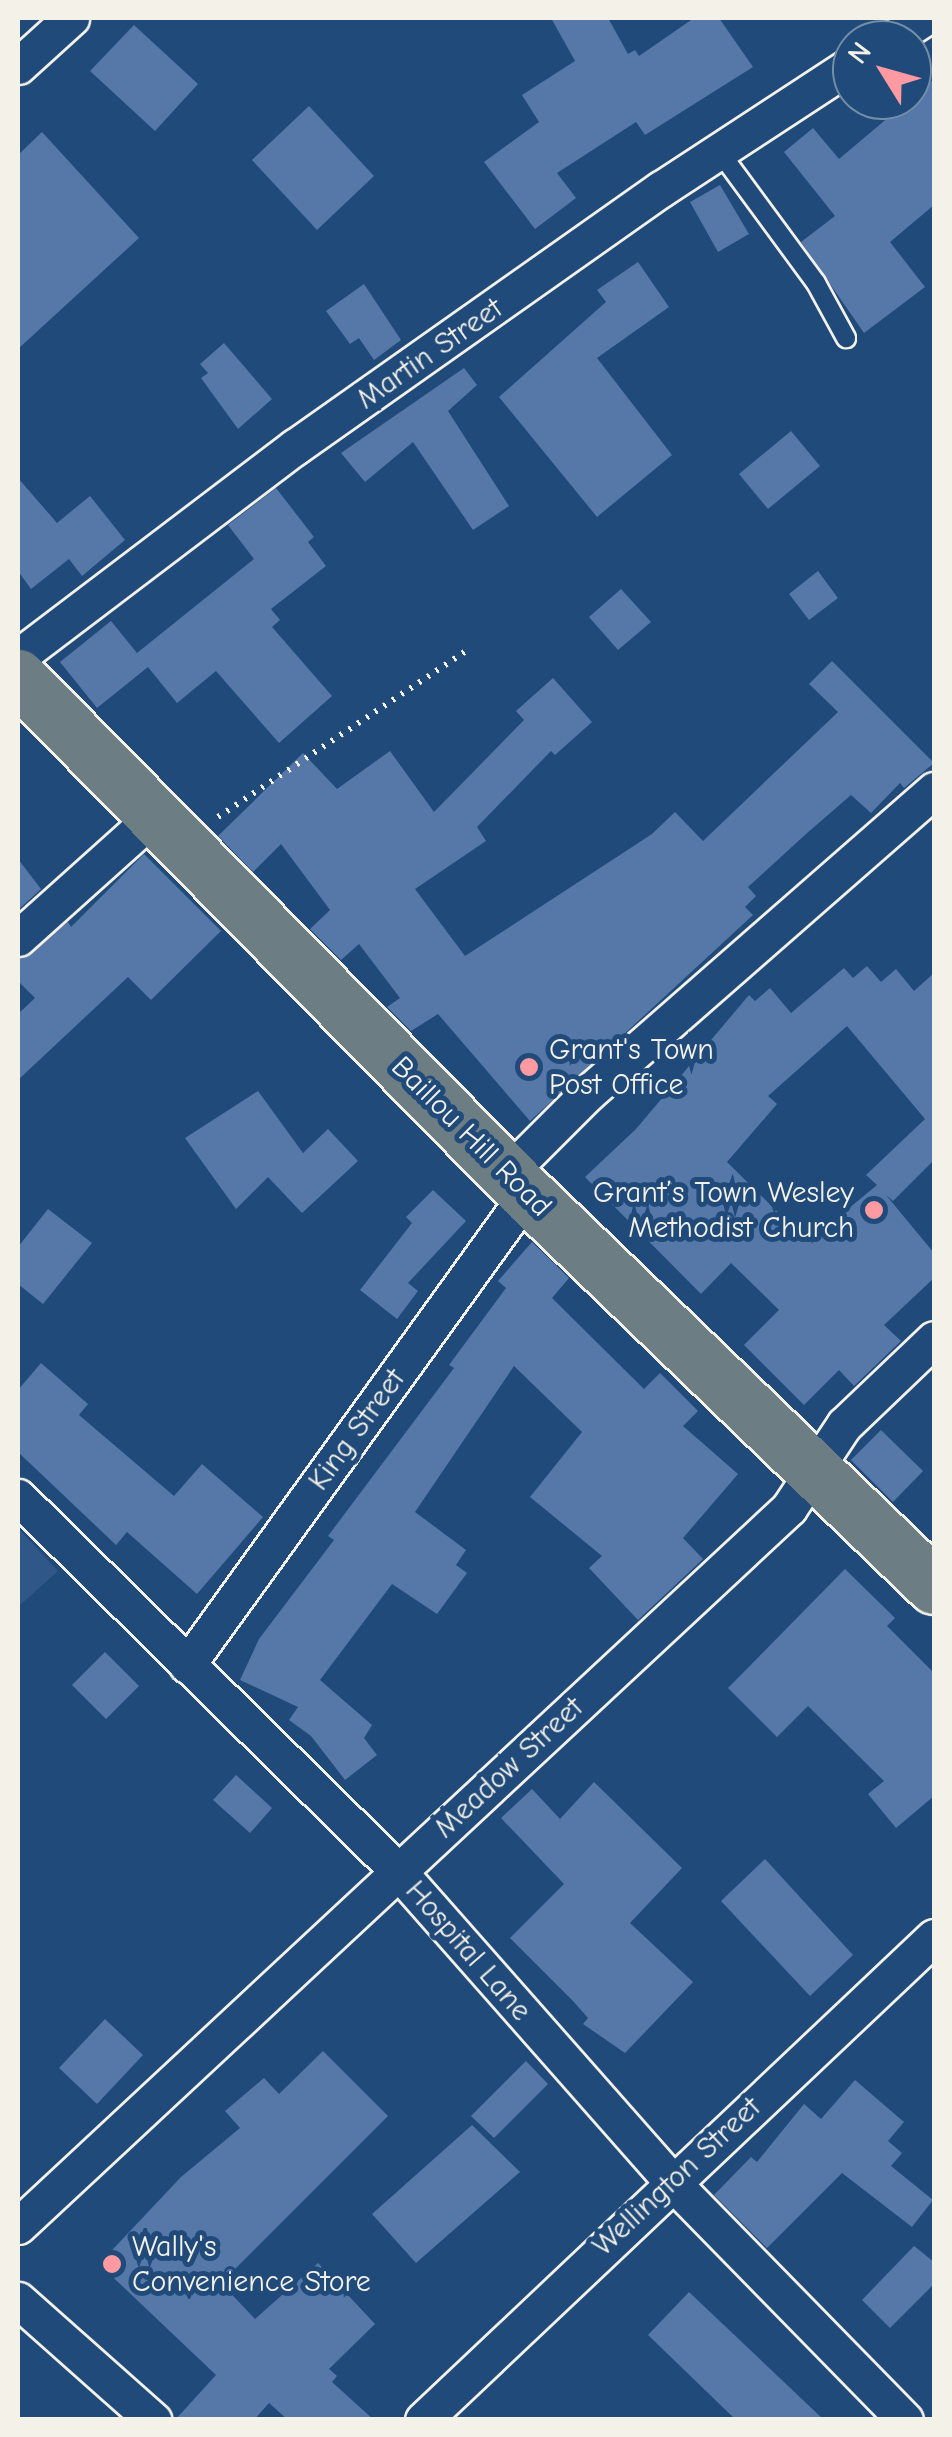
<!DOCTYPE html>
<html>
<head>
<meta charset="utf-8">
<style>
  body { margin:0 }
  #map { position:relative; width:952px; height:2437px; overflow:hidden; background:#1f4a7a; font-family:"Comic Neue",sans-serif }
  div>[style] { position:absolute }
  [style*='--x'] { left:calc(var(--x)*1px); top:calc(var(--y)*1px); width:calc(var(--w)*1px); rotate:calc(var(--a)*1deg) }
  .built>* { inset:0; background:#2f5888 }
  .building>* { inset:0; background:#5578a8 }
  .path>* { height:6px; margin-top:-3px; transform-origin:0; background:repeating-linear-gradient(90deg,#f4f1e8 0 2.5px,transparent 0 10.5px) }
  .roads { filter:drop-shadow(2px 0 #f4f1e8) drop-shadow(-2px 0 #f4f1e8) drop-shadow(0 2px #f4f1e8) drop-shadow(0 -2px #f4f1e8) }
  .lane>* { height:18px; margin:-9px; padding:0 9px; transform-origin:9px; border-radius:9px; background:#1f4a7a }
  .street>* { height:35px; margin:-17.5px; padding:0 17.5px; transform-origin:17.5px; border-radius:17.5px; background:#1f4a7a }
  .primary>* { height:55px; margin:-27.5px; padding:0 27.5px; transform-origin:27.5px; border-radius:27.5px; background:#6d7d84 }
  .dots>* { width:28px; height:28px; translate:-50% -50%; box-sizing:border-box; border:5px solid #1f4a7a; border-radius:50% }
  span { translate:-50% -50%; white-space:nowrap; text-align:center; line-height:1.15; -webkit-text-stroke:10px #1f4a7a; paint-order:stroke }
  .street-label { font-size:30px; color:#f4f1e8 }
  .poi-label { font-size:30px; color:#f4f1e8 }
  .left { translate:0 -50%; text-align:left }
  .right { translate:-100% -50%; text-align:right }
  .frame { position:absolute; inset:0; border:20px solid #f4f1e8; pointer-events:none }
  .north { position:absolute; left:832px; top:20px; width:100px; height:100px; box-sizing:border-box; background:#1f4a7a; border:2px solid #748da6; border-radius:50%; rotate:307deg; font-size:28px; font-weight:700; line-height:40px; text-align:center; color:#f4f1e8 }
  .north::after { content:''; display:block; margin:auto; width:35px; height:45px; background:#ff9aa2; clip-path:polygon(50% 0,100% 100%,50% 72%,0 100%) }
</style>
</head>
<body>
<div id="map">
  <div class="built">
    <div style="clip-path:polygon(18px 1528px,58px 1571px,18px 1607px)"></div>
  </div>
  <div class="building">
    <div style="clip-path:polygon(551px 18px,608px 18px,628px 54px,635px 50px,639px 56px,694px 18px,719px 18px,753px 67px,645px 135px,636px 122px,557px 173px,576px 198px,535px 229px,484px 162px,539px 122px,522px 95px,575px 61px)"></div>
    <div style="clip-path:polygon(134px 25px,198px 84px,155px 131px,90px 71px)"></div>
    <div style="clip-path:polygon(934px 79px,934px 205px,890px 242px,925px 287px,864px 333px,801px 242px,835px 216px,784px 152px,813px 128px,839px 159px)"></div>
    <div style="clip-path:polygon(309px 106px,374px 176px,317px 230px,252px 160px)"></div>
    <div style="clip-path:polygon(42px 132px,139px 238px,18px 349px,18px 155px)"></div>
    <div style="clip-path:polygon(720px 185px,749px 234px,718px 252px,690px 202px)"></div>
    <div style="clip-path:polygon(638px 262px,669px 307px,597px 358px,672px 455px,597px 517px,499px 397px,606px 302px,597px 290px)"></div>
    <div style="clip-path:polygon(364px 284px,401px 340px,374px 360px,359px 338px,350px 344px,326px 311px)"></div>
    <div style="clip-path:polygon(224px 343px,272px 399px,238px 429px,201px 378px,208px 373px,200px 364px)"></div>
    <div style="clip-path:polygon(464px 368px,477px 385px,448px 411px,509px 506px,473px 530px,413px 442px,365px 482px,341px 453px)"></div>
    <div style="clip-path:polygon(791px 431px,820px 466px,768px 509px,739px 474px)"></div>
    <div style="clip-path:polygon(18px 478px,57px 523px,90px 496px,125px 540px,82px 576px,69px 559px,31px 589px,18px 571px)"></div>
    <div style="clip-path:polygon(276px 488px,314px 537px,308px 542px,326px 566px,271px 609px,280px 620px,272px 627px,332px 696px,279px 743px,216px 671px,177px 703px,148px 667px,97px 708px,60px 662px,111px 621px,137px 653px,254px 559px,228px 525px)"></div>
    <div style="clip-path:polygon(818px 571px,838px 598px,809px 620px,789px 594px)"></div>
    <div style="clip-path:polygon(621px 589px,651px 622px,618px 650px,589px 617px)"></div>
    <div style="clip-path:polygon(832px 661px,934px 763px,904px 788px,900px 783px,871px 813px,851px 795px,806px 834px,748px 887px,756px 896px,745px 907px,753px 915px,530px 1121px,438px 1014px,411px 1031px,387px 1007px,400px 998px,359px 944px,341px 960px,310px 929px,330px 910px,281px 844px,253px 872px,218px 836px,303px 753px,337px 789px,390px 751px,434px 812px,524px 720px,516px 711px,553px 678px,592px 722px,555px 755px,551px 751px,477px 827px,486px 841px,415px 889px,465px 956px,652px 834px,675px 812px,703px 841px,838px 712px,809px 684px)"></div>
    <div style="clip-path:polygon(144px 854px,221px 931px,151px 1000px,128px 977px,18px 1080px,18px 1014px,35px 998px,18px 981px,18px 959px,68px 922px,71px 927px)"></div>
    <div style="clip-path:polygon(18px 859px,41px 889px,18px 910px)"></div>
    <div style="clip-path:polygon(evenodd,867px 966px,881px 982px,896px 969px,914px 991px,934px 973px,934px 1160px,893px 1201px,886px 1195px,934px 1253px,934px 1278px,884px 1325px,901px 1341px,854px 1386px,839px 1370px,804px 1405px,744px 1345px,779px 1310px,731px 1263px,701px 1294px,585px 1177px,636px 1129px,749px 995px,755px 1001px,770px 988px,791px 1013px,844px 968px,853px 978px,867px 966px,847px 1026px,925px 1119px,866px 1175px,877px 1185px,808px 1242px,727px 1162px,777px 1104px,768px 1096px,847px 1026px)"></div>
    <div style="clip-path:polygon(258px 1091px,303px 1153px,328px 1129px,358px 1161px,302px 1213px,268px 1177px,236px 1209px,185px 1138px)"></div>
    <div style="clip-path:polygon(433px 1190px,466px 1221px,408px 1283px,418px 1291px,397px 1319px,360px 1290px,412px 1223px,406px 1217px)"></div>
    <div style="clip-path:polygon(48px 1209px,92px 1243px,43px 1304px,18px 1284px,18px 1247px)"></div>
    <div style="clip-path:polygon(532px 1242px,569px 1278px,552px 1298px,644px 1389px,660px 1373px,698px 1411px,683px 1426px,738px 1474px,683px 1538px,703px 1559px,638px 1620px,589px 1568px,602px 1556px,530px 1497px,582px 1432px,514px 1366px,415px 1512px,466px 1550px,456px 1565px,467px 1573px,437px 1614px,392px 1584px,320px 1680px,372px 1725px,364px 1738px,377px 1755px,345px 1780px,311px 1736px,289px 1720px,298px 1707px,240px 1680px,259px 1639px,334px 1540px,328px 1536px,454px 1368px,449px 1365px,506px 1288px,498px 1281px)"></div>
    <div style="clip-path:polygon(41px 1363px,88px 1404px,79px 1415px,174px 1496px,202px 1464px,263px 1517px,197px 1594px,127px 1532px,116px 1545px,18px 1452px,18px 1390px)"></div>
    <div style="clip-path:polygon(881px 1430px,923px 1471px,893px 1502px,851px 1460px)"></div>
    <div style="clip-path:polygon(845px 1569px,895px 1618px,887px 1626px,934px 1673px,934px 1796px,896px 1828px,868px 1794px,884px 1781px,808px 1706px,777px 1737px,728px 1688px)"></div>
    <div style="clip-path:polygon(105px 1652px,139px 1686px,106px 1719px,72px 1685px)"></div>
    <div style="clip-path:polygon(236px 1775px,272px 1808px,250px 1833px,213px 1800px)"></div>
    <div style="clip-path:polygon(594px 1782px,682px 1868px,630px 1923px,693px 1982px,625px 2053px,583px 2024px,588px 2018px,573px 2001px,510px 1938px,564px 1884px,501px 1818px,532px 1789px,560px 1819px)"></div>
    <div style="clip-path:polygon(765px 1859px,853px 1955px,810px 1996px,721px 1901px)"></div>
    <div style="clip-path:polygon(105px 2019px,143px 2055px,97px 2104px,59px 2068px)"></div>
    <div style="clip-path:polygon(323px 2051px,388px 2116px,221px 2283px,255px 2319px,318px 2263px,375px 2324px,329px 2369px,337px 2376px,332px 2382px,374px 2420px,288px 2420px,269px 2403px,254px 2420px,175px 2420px,216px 2375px,99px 2264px,181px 2177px,240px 2128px,225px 2111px,264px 2078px,279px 2094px)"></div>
    <div style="clip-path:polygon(526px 2061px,548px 2084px,494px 2138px,471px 2116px)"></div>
    <div style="clip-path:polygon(855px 2080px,904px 2122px,888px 2141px,902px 2153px,891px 2166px,933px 2200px,912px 2227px,842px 2173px,767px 2248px,714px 2195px,751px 2157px,757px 2162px,804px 2104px,821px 2119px)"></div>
    <div style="clip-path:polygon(472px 2125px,520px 2172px,416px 2263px,372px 2214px)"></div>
    <div style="clip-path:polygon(914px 2246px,934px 2262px,934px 2284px,890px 2328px,862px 2300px)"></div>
    <div style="clip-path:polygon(689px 2292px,824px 2420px,736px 2420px,648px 2335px)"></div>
  </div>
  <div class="path">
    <div style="--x:218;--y:817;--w:298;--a:-33.8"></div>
  </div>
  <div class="roads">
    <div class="lane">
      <div style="--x:719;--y:151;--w:164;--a:53.7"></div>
      <div style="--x:816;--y:283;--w:63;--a:61.4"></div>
    </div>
    <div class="street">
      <div style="--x:890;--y:40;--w:40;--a:-32.9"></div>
      <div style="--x:18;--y:66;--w:72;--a:-42.2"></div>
      <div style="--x:18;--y:657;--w:348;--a:-37.2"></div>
      <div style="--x:295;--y:447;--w:448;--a:-35.2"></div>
      <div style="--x:661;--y:189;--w:228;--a:-33.2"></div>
      <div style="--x:18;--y:938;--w:181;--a:-41.9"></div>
      <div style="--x:508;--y:1173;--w:113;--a:-45"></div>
      <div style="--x:588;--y:1093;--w:460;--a:-41.2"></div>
      <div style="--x:18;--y:1497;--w:533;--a:44.54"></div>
      <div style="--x:398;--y:1871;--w:413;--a:48.6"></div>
      <div style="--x:671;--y:2181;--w:334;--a:45.6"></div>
      <div style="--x:187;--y:1665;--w:581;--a:-54.18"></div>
      <div style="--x:18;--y:2226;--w:1054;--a:-42.96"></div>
      <div style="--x:789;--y:1508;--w:100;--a:-56.5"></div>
      <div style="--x:844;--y:1425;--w:124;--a:-43.7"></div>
      <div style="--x:18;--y:2300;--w:181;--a:41.6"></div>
      <div style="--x:423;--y:2420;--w:703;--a:-43.39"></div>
    </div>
    <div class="primary">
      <div style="--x:18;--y:677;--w:726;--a:45.45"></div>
      <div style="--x:527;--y:1194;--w:565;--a:43.92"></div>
    </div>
  </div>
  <div class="dots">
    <div style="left:529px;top:1067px;background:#ff9aa2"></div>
    <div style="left:874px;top:1210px;background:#ff9aa2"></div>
    <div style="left:112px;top:2264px;background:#ff9aa2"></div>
  </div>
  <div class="street-label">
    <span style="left:430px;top:354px;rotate:-35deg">Martin Street</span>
    <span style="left:471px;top:1137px;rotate:45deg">Baillou Hill Road</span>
    <span style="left:357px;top:1430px;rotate:-54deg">King Street</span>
    <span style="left:509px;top:1768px;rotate:-43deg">Meadow Street</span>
    <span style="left:468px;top:1951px;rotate:49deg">Hospital Lane</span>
    <span style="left:677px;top:2177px;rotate:-43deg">Wellington Street</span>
  </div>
  <div class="poi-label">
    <span class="left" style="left:549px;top:1067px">Grant's Town<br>Post Office</span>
    <span class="right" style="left:854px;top:1210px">Grant’s Town Wesley<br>Methodist Church</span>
    <span class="left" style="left:132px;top:2264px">Wally's<br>Convenience Store</span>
  </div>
  <div class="frame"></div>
  <div class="north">N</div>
</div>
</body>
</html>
